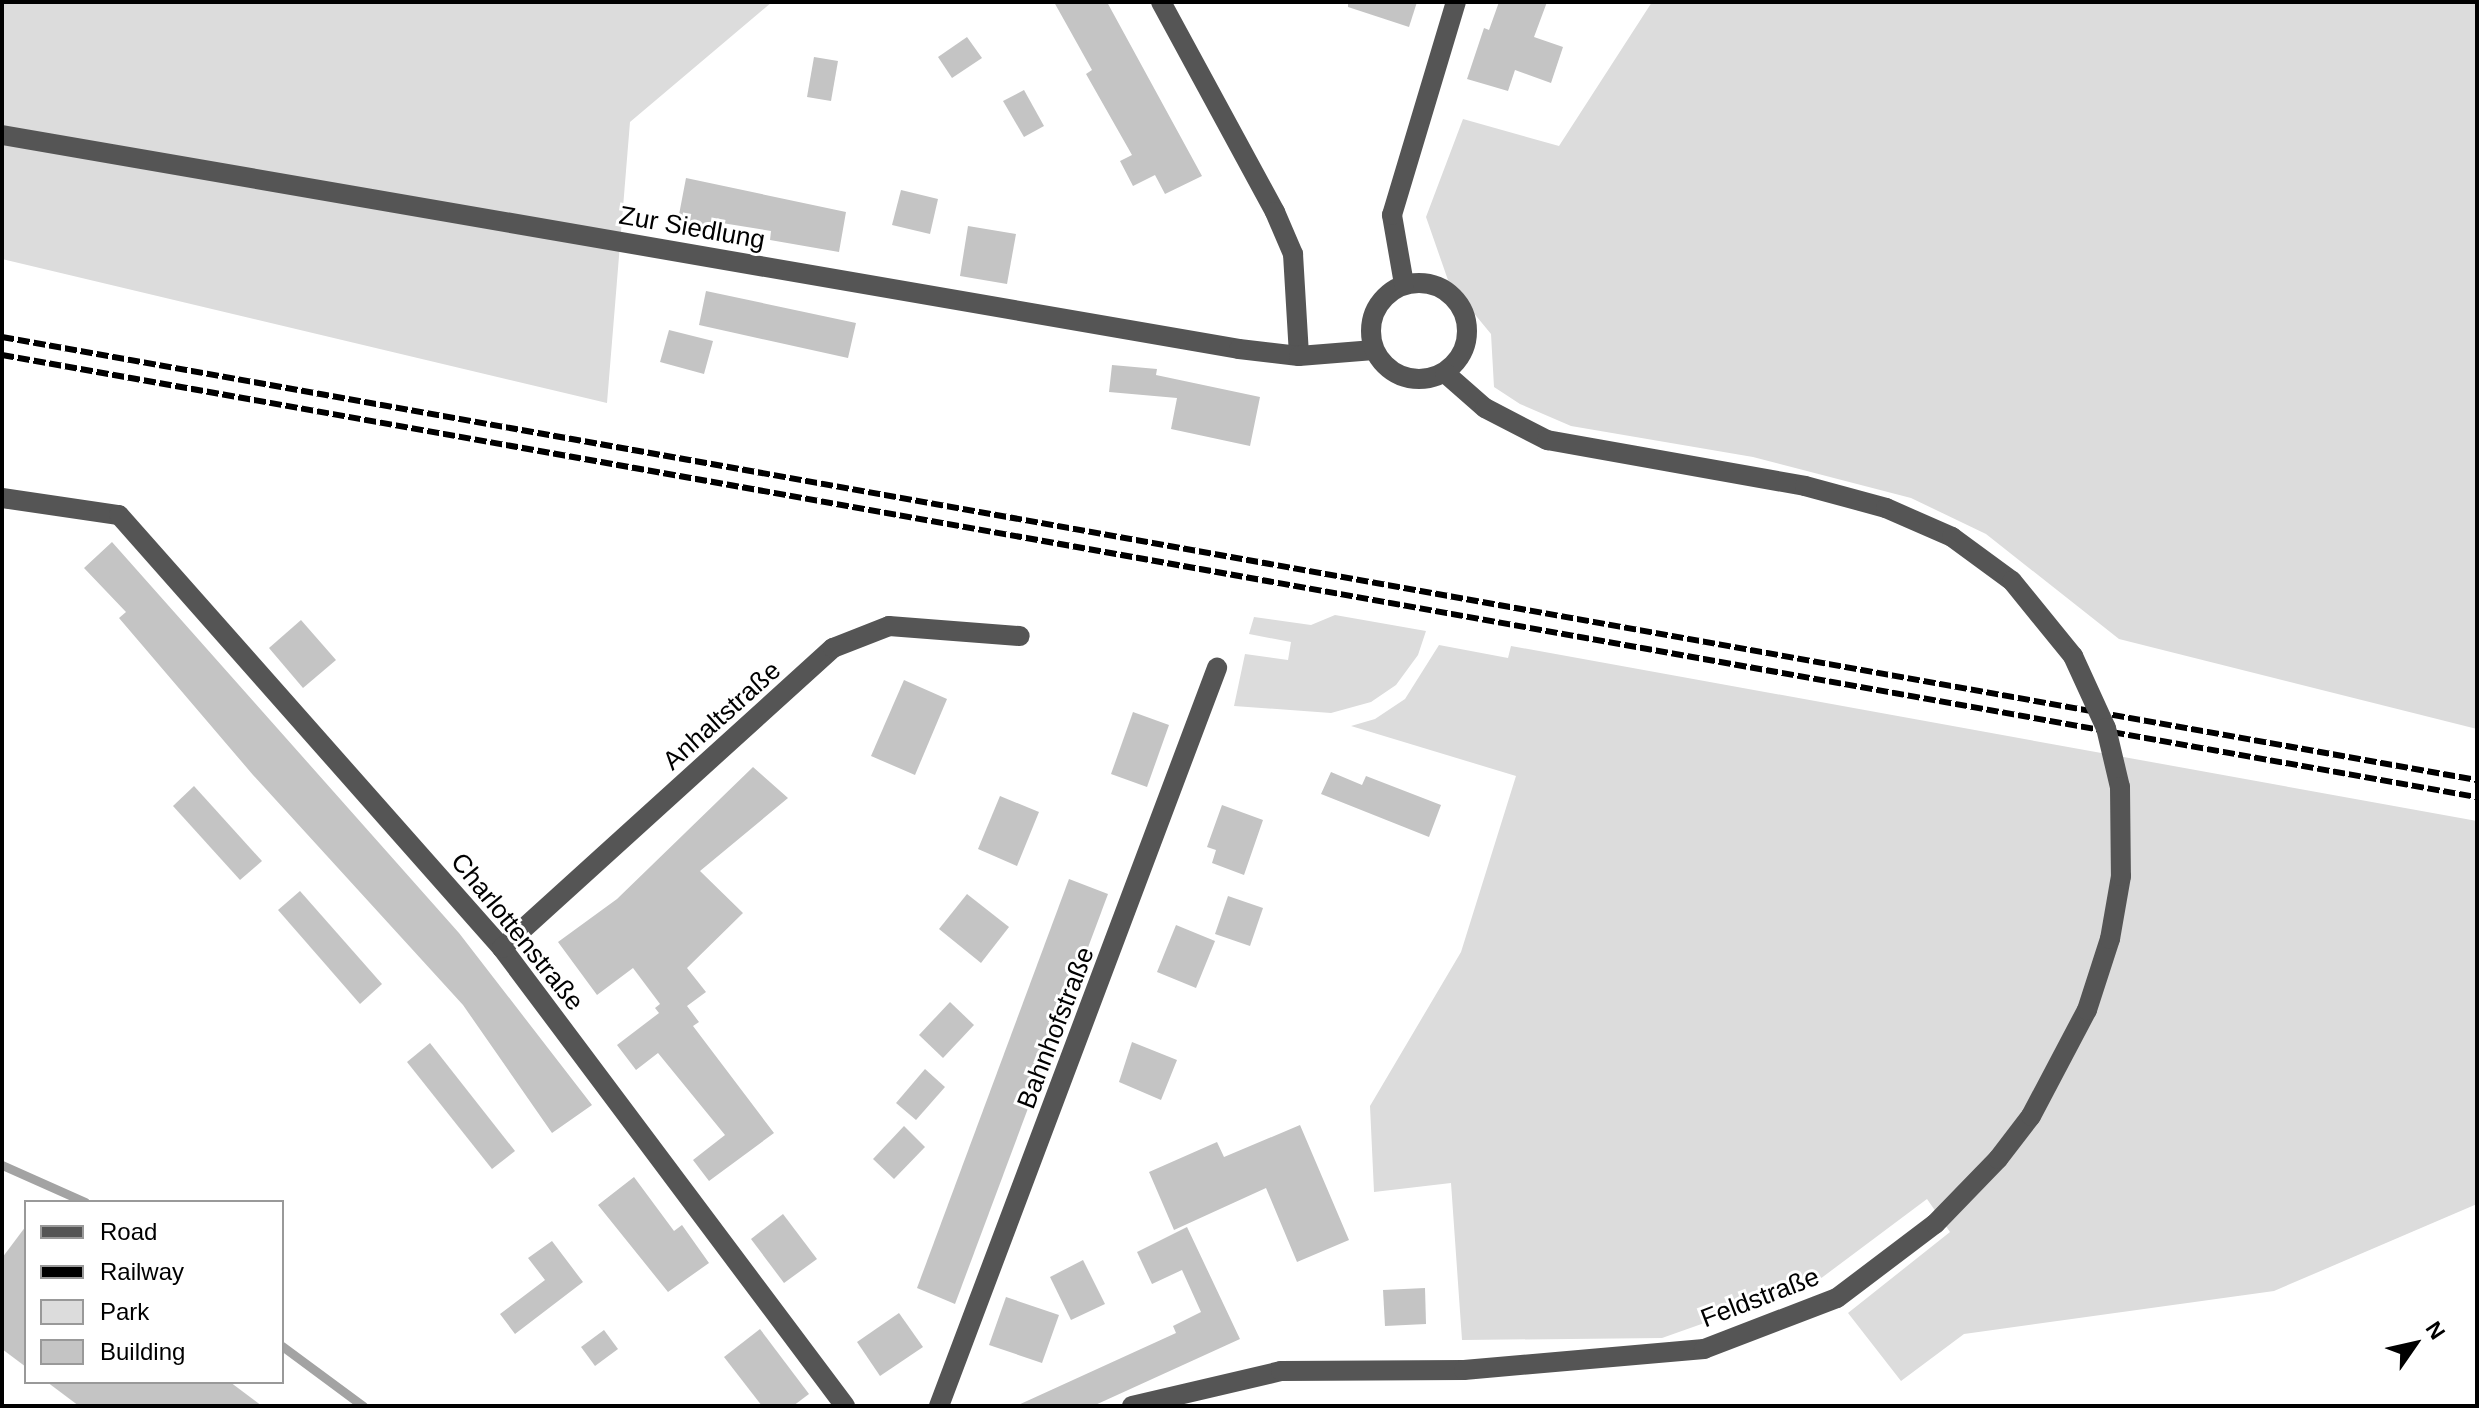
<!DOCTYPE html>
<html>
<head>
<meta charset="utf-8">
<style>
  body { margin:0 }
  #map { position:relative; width:2479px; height:1408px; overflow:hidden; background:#fff; font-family:Arial,sans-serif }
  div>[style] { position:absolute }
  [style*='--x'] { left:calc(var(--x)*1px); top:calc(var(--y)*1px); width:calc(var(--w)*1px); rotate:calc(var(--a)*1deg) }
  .green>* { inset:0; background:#dcdcdc }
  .stream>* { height:9px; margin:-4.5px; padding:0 4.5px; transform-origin:4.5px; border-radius:4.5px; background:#a3a3a3 }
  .building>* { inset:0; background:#c4c4c4 }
  .minor>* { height:20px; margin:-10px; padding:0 10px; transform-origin:10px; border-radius:10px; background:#555 }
  .minor>.ring { margin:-10px; padding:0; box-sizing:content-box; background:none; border:20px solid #555; border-radius:50% }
  .rail>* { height:6px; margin-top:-3px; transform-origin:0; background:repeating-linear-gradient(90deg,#000 0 12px,transparent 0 16px) }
  .minor-bridge>* { height:20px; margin:-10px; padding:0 10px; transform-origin:10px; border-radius:10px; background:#555 }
  span { translate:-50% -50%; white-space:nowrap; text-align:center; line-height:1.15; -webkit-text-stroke:6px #fff; paint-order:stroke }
  .street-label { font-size:26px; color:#000 }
  .frame { position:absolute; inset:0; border:4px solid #000; pointer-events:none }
  .legend { position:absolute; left:24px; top:1200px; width:260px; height:184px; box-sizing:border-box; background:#fff; border:2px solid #999; margin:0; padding:10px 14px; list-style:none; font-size:24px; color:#000 }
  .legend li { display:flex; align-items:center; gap:16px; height:40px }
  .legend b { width:40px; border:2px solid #999 }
  .north { position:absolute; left:2375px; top:1304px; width:80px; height:80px; -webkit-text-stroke:6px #fff; paint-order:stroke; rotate:56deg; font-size:22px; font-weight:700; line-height:32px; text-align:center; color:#000 }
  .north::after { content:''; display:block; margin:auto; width:28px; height:36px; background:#000; clip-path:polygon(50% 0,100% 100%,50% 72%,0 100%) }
</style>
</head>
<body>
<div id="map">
  <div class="green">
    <div style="clip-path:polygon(2px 2px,772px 2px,630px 122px,607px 403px,2px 259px)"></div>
    <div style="clip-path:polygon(1652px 2px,2477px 2px,2477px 729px,2119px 639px,1986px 534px,1911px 498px,1753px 457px,1571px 426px,1520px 404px,1494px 387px,1491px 334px,1449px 283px,1426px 217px,1463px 119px,1559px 146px)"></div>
    <div style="clip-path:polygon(1335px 615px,1426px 631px,1418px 655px,1396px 685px,1371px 702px,1331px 713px,1234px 706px,1245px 654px,1288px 660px,1291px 642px,1249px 634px,1254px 617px,1311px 625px)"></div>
    <div style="clip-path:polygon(1439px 645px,1508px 658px,1511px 646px,2477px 821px,2477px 1204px,2274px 1291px,1964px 1334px,1901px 1381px,1848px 1313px,1950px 1232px,1927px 1199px,1812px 1285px,1662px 1338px,1462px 1340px,1451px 1183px,1374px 1192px,1370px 1106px,1461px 952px,1516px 776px,1351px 726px,1375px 719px,1405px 699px)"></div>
  </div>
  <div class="stream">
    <div style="--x:2;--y:1165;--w:91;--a:24"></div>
    <div style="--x:282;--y:1346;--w:101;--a:36.5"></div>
  </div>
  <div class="building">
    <div style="clip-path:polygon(1054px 2px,1107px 2px,1202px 176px,1165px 194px,1155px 175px,1133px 186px,1120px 161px,1132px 155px,1086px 74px,1092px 70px)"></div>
    <div style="clip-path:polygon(1348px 2px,1417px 2px,1409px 27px,1348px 7px)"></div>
    <div style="clip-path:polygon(1499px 2px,1547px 2px,1534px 37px,1563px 47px,1551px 83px,1515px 70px,1508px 91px,1467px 79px,1484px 28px,1489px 30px)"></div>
    <div style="clip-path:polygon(967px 37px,982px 58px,952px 78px,938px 57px)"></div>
    <div style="clip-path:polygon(814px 57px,838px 61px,831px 101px,807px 97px)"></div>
    <div style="clip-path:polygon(1024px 90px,1044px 126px,1024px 137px,1003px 101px)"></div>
    <div style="clip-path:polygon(686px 178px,846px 212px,839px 252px,770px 240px,771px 231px,722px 223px,721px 229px,678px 220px)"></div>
    <div style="clip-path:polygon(901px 190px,938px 199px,930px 234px,892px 225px)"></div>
    <div style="clip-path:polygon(968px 226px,1016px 234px,1007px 284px,960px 276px)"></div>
    <div style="clip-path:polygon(706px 291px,856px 323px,848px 358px,699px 325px)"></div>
    <div style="clip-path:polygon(669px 330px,713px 341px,704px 374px,660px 362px)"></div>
    <div style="clip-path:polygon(1112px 365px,1157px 369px,1156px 375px,1260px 397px,1250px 446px,1171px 429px,1177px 398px,1109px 392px)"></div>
    <div style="clip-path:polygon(112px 542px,459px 933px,592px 1105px,552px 1133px,463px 1005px,253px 775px,119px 618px,126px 612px,84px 568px)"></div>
    <div style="clip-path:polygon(301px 620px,336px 660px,303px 688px,269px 648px)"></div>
    <div style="clip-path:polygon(904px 680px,947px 699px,915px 775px,871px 756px)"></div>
    <div style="clip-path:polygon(1133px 712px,1169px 725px,1147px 787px,1111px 774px)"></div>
    <div style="clip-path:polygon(753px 767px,788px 798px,700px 871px,743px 913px,687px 968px,706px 992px,687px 1006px,699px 1022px,693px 1026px,774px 1133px,709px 1181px,693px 1160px,725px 1135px,658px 1053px,636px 1070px,617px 1045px,659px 1013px,655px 1008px,660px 1004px,633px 968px,597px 995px,558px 942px,617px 899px)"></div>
    <div style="clip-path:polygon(1331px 772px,1362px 785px,1366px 776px,1441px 805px,1429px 837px,1321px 794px)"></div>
    <div style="clip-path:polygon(194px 786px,262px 861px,240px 880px,173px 806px)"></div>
    <div style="clip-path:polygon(1000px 796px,1039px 812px,1017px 866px,978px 849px)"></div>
    <div style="clip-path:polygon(1222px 805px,1263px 820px,1244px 875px,1212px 863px,1216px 850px,1207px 847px)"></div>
    <div style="clip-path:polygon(1069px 879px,1108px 894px,955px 1304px,917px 1288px)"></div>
    <div style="clip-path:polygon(300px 891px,382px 984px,360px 1004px,278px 910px)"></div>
    <div style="clip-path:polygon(967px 894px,1009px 927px,981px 963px,939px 929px)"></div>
    <div style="clip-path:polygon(1228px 896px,1263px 908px,1250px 946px,1215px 934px)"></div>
    <div style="clip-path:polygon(1176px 925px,1215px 941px,1196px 988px,1157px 972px)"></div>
    <div style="clip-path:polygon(950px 1002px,974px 1025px,943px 1058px,919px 1035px)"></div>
    <div style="clip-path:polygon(1132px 1042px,1177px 1060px,1161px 1100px,1119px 1082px)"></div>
    <div style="clip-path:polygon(430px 1043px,515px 1151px,492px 1169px,407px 1062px)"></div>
    <div style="clip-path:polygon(925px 1069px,945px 1087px,916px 1120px,896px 1103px)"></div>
    <div style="clip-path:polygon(1300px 1125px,1349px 1240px,1297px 1262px,1266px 1188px,1174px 1230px,1149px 1172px,1217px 1142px,1224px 1157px)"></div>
    <div style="clip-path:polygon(904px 1126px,925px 1147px,894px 1179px,873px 1159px)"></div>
    <div style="clip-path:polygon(634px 1177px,674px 1231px,682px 1225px,709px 1263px,668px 1292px,598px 1205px)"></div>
    <div style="clip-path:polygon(783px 1214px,817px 1259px,784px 1283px,751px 1239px)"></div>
    <div style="clip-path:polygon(26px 1226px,26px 1367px,2px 1349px,2px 1258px)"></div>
    <div style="clip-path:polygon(1187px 1227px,1240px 1339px,1093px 1406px,1016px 1406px,1176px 1333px,1173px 1326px,1201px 1312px,1182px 1270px,1152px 1284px,1137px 1252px)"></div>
    <div style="clip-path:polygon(552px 1241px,583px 1282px,515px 1334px,500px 1314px,545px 1280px,528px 1258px)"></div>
    <div style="clip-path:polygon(1083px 1260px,1105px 1304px,1071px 1320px,1050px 1277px)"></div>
    <div style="clip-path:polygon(1425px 1288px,1426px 1324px,1385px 1326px,1383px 1290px)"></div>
    <div style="clip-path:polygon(1006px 1297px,1059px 1315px,1042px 1363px,989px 1345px)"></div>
    <div style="clip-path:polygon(899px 1313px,923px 1347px,880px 1376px,857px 1342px)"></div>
    <div style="clip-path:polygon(760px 1329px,809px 1394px,793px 1406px,762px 1406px,724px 1357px)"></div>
    <div style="clip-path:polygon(604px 1330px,618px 1349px,595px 1366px,581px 1347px)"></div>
    <div style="clip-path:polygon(47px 1382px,230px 1382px,262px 1406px,79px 1406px)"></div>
  </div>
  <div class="minor">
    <div style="--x:1161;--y:2;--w:239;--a:61.5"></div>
    <div style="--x:1275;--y:212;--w:46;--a:66.8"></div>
    <div style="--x:1293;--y:254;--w:102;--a:86.6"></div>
    <div style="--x:2;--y:135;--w:1255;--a:9.81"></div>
    <div style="--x:1239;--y:349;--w:60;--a:6.7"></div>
    <div style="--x:1299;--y:356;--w:75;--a:-4.6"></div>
    <div class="ring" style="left:1371px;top:283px;width:76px;height:76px"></div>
    <div style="--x:1404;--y:284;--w:70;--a:-99.9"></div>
    <div style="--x:1392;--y:215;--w:222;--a:-73.3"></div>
    <div style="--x:1445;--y:373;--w:53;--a:41.2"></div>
    <div style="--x:1485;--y:408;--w:70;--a:27.3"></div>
    <div style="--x:1547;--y:440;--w:262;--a:10.1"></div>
    <div style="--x:1805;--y:486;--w:84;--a:15.2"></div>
    <div style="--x:1886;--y:508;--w:72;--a:23.7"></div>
    <div style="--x:1952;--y:537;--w:74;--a:36.3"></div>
    <div style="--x:2;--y:498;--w:118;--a:8.3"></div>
    <div style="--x:119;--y:515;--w:578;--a:48.51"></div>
    <div style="--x:502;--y:948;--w:572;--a:53.17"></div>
    <div style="--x:502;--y:948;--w:447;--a:-42.2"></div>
    <div style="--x:833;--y:648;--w:60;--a:-21.4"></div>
    <div style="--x:889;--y:626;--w:131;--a:4.4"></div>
    <div style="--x:939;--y:1406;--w:789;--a:-69.36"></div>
    <div style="--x:1132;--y:1406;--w:153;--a:-13.2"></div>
    <div style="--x:1281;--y:1371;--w:183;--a:-0.3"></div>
    <div style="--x:1464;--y:1370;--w:241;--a:-5"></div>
    <div style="--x:1704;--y:1349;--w:142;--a:-21"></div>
    <div style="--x:1837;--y:1298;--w:123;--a:-37.1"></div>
    <div style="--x:1935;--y:1224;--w:91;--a:-45.9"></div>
    <div style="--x:1998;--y:1159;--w:54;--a:-52.5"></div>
    <div style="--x:2031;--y:1116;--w:120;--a:-62.2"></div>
    <div style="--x:2087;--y:1010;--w:75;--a:-72.1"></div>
    <div style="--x:2110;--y:939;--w:64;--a:-80.1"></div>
  </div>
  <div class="rail">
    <div style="--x:2;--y:337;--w:2514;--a:10.15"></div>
    <div style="--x:2;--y:355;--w:2514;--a:10.13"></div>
  </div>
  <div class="minor-bridge">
    <div style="--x:2012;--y:581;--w:97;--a:50.9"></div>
    <div style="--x:2073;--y:656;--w:79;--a:65.4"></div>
    <div style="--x:2106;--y:728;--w:61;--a:76.7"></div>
    <div style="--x:2120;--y:787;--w:89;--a:89.4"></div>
  </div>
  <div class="street-label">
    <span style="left:692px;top:228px;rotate:10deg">Zur Siedlung</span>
    <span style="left:722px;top:716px;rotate:-42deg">Anhaltstraße</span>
    <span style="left:517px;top:932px;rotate:51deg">Charlottenstraße</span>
    <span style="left:1056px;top:1028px;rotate:-69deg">Bahnhofstraße</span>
    <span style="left:1760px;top:1298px;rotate:-21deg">Feldstraße</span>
  </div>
  <div class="frame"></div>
  <ul class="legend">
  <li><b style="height:10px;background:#555"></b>Road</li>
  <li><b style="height:10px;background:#000"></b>Railway</li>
  <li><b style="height:22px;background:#dcdcdc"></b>Park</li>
  <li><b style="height:22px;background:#c4c4c4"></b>Building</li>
  </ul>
  <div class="north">N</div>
</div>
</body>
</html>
